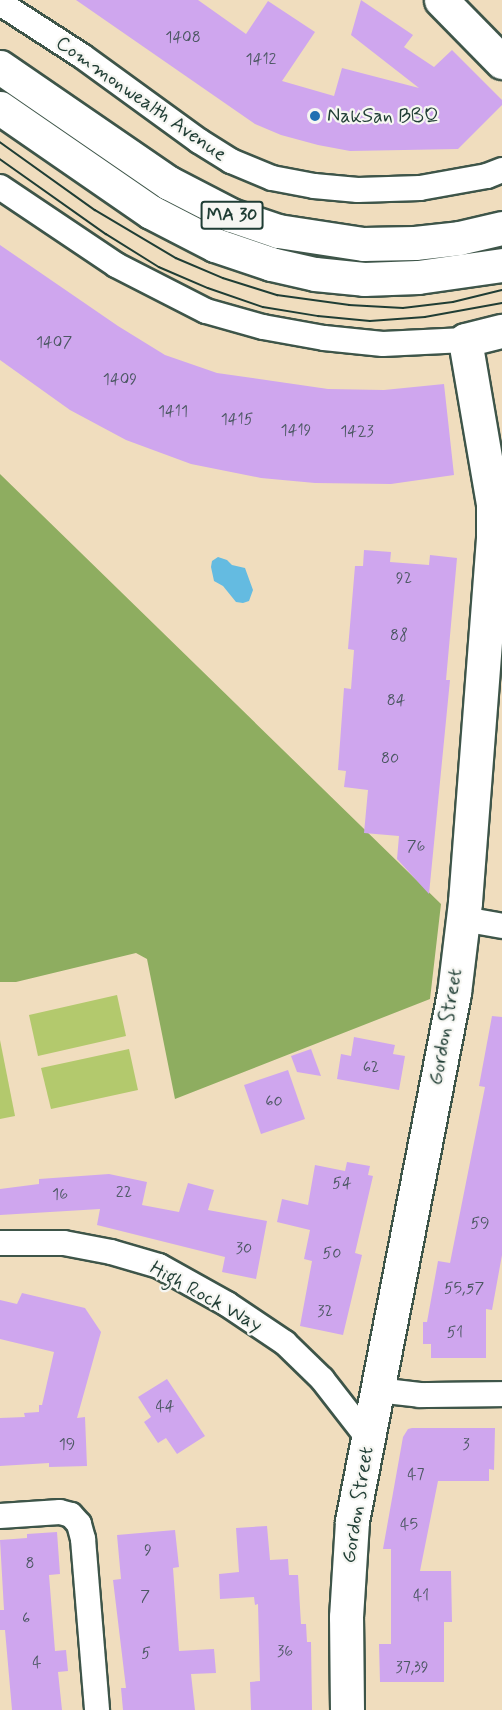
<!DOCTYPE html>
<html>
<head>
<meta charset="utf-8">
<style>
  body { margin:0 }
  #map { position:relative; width:502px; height:1710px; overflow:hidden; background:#f0ddbe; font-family:Mynerve,sans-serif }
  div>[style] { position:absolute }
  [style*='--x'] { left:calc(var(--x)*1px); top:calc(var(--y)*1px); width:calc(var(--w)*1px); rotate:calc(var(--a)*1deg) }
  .green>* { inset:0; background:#b3c96d }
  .forest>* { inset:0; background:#8ead60 }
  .water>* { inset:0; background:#64bbe1 }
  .building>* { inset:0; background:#cfa6ee }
  .roads { filter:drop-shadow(2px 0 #3e5549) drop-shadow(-2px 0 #3e5549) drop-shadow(0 2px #3e5549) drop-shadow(0 -2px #3e5549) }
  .street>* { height:24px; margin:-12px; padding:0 12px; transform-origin:12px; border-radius:12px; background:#fff }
  .secondary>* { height:33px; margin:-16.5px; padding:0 16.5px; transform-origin:16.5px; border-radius:16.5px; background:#fff }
  .primary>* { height:33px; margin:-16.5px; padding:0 16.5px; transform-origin:16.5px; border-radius:16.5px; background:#fff }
  .tram>* { height:1.5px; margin:-0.75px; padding:0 0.75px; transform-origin:0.75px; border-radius:0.75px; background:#1f3d34 }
  .dots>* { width:16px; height:16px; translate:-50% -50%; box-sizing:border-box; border:3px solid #f6f6f2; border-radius:50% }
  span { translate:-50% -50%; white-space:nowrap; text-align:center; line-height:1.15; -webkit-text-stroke:4.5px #f6f6f2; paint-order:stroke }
  .number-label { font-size:16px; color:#4b5762 }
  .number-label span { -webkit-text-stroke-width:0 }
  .shield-label span { padding:2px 4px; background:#f6f6f2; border:2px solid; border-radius:4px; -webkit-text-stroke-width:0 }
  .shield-label { font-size:18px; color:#1f3d34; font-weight:700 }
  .street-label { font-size:20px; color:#1f3d34 }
  .poi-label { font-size:20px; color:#1f3d34 }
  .left { translate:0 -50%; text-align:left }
</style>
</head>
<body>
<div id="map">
  <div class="green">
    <div style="clip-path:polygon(117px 995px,126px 1036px,38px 1056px,29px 1015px)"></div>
    <div style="clip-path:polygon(0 1040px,15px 1116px,0 1119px)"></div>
    <div style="clip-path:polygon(129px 1049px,138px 1090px,51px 1109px,41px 1068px)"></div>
  </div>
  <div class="forest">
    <div style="clip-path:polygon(0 474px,441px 904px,430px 999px,175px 1099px,147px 959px,136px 953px,16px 982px,0 982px)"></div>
  </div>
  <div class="water">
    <div style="clip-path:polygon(218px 557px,227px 560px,232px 565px,245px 568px,253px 590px,249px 601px,243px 603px,236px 602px,223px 586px,214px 581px,211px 567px,212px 561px)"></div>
  </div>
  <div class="building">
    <div style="clip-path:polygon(76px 0,198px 0,246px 34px,268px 1px,315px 32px,282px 81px,334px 96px,342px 68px,419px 88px,351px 35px,361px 0,413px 35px,404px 47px,434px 67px,452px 50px,502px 100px,502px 105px,458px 149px,350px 151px,318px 145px,281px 135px,255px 124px)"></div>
    <div style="clip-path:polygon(0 245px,118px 326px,165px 355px,217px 373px,328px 389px,384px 390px,444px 384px,454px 475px,391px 484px,315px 483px,261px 478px,191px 464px,126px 440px,70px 410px,0 360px)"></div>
    <div style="clip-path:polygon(364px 550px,391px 552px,390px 562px,429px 565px,430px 555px,457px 558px,446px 680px,450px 680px,429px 894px,397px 859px,399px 836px,364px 833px,368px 790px,344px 787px,346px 771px,338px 770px,344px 688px,351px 689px,354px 650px,348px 649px,355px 566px,363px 566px)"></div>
    <div style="clip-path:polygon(492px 1016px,502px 1017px,502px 1255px,492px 1310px,486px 1309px,486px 1358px,431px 1358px,431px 1344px,423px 1344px,423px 1322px,427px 1322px,438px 1261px,450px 1263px,485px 1087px,479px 1086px)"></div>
    <div style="clip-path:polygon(354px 1037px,395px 1045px,393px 1054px,405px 1056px,399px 1090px,337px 1079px,341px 1054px,351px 1056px)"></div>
    <div style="clip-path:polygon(311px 1049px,321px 1076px,297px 1072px,291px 1056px)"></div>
    <div style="clip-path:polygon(288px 1070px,305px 1119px,261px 1134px,244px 1085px)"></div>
    <div style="clip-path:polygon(347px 1162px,370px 1166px,368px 1175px,373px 1176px,355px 1253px,362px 1255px,343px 1335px,300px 1326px,312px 1261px,304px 1259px,310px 1230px,277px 1222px,282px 1199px,308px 1205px,315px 1165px,345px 1171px)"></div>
    <div style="clip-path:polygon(109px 1174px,147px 1182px,142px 1205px,179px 1212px,188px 1183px,214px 1190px,208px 1210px,267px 1221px,256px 1279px,222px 1272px,225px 1257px,97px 1225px,100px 1209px,0 1215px,0 1189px,39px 1184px,39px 1179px)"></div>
    <div style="clip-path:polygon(22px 1293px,85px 1308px,101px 1332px,77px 1418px,85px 1417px,87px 1466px,49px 1467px,49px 1463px,0 1466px,0 1418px,25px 1417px,24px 1413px,39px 1412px,39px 1405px,42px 1405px,54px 1352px,0 1339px,0 1300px,17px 1304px)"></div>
    <div style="clip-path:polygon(167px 1379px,205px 1436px,177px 1454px,166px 1438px,158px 1443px,144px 1422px,151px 1417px,138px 1397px)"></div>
    <div style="clip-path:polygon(412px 1428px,495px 1428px,494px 1470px,489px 1469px,489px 1481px,438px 1481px,420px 1571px,451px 1571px,452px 1622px,444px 1622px,444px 1682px,380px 1682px,379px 1644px,391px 1644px,391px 1549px,383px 1549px,403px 1437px,408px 1429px)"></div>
    <div style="clip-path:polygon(267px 1526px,270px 1560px,288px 1559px,289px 1575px,298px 1575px,301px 1624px,306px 1624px,307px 1642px,311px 1642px,312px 1710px,251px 1710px,250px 1682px,260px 1681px,258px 1604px,255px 1605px,254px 1597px,220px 1599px,219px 1574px,239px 1572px,236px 1528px)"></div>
    <div style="clip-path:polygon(175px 1530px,179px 1567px,173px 1568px,179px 1651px,214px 1649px,216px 1673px,191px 1674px,195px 1710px,123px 1710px,121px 1688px,126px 1688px,113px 1580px,121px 1579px,117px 1535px)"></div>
    <div style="clip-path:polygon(57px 1532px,60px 1574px,49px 1575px,55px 1651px,66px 1650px,68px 1671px,58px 1672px,62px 1710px,12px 1710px,5px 1630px,0 1630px,0 1610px,4px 1610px,0 1540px,27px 1538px,27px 1534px)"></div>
  </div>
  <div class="roads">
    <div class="street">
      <div style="--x:0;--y:3;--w:98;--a:32.9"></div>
      <div style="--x:82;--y:56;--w:145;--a:36"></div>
      <div style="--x:199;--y:141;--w:38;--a:32"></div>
      <div style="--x:231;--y:161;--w:44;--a:22.5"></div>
      <div style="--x:272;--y:178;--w:43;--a:10.8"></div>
      <div style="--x:314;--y:186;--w:44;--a:5.2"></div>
      <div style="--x:358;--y:190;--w:62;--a:-1.8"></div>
      <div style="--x:420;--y:188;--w:68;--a:-10.2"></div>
      <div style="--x:487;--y:176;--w:16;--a:-22"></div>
      <div style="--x:0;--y:187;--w:140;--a:33.9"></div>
      <div style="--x:116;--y:265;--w:101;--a:27.1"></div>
      <div style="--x:206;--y:311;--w:59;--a:15.7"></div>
      <div style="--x:263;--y:327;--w:62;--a:10.2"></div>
      <div style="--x:324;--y:338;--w:59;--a:5.8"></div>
      <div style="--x:383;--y:344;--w:82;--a:-2.8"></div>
      <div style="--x:463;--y:919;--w:40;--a:10"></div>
      <div style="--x:0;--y:1243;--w:64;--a:0"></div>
      <div style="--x:64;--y:1243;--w:48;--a:10.8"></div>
      <div style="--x:111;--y:1252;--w:50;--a:16.3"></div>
      <div style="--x:159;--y:1266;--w:78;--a:29.2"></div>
      <div style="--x:227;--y:1304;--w:70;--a:33.9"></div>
      <div style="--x:285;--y:1343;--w:52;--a:44.2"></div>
      <div style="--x:322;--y:1379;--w:75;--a:52.1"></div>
      <div style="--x:377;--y:1390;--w:43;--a:6.6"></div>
      <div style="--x:420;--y:1395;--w:82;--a:-0.7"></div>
      <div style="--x:0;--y:1516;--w:60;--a:-3.8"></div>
      <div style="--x:60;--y:1512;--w:11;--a:15"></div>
      <div style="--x:71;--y:1515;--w:12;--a:48"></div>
      <div style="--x:79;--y:1524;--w:16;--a:75"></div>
      <div style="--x:83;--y:1539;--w:172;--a:85.3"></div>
    </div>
    <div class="secondary">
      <div style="--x:441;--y:0;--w:87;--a:45.5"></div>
      <div style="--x:347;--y:1710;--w:93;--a:-90.6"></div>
      <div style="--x:346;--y:1617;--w:96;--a:-86.4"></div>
      <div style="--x:352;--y:1521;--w:538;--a:-79.07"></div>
      <div style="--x:454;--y:993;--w:92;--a:-83.1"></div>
      <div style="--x:465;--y:902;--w:368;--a:-85.6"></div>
      <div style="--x:493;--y:535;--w:31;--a:-90"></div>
      <div style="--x:493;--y:504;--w:166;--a:-99.7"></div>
      <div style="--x:465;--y:340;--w:38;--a:-14"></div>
    </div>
    <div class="primary">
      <div style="--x:0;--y:67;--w:205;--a:34.5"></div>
      <div style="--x:169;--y:183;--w:70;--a:27.3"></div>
      <div style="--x:231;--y:215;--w:50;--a:18.8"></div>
      <div style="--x:278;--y:231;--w:86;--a:8.7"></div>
      <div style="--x:363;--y:244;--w:52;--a:-1.1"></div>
      <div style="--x:415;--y:243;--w:44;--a:-6.5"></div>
      <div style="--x:459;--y:238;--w:44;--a:-13.1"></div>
      <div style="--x:0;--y:108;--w:183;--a:34.6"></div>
      <div style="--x:151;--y:212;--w:72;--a:27.3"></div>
      <div style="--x:215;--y:245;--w:59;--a:18.7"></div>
      <div style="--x:271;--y:264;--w:45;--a:12.8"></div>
      <div style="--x:315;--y:274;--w:49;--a:5.8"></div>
      <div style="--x:364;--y:279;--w:54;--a:-2.1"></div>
      <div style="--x:418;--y:277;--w:85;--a:-8.1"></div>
    </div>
  </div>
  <div class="tram">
    <div style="--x:0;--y:142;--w:117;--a:35.6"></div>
    <div style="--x:95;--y:210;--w:94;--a:30.7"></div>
    <div style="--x:176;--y:258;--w:51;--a:23.1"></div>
    <div style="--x:223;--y:278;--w:57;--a:17.5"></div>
    <div style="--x:277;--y:295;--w:73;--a:7.9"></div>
    <div style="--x:349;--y:305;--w:54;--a:3.2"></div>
    <div style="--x:403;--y:308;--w:50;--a:-6.8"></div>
    <div style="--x:453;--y:302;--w:50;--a:-13.8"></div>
    <div style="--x:0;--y:159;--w:130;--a:35.3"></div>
    <div style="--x:106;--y:234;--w:62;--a:31.9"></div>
    <div style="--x:159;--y:267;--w:53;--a:23.2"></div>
    <div style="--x:208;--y:288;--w:58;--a:19.1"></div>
    <div style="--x:263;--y:307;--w:56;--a:9.3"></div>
    <div style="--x:318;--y:316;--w:52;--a:5.5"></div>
    <div style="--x:370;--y:321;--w:55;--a:-4.2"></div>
    <div style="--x:425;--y:317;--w:78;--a:-10.3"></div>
  </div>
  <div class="dots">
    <div style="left:315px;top:116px;background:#1f6fb2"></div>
  </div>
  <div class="number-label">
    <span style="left:183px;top:38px">1408</span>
    <span style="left:261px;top:60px">1412</span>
    <span style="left:54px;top:343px">1407</span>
    <span style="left:120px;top:380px">1409</span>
    <span style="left:173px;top:412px">1411</span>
    <span style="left:237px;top:420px">1415</span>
    <span style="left:296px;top:431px">1419</span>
    <span style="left:357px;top:432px">1423</span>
    <span style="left:404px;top:579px">92</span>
    <span style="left:399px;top:636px">88</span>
    <span style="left:396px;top:701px">84</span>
    <span style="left:390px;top:759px">80</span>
    <span style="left:416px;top:847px">76</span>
    <span style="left:371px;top:1068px">62</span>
    <span style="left:274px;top:1102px">60</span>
    <span style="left:342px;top:1184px">54</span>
    <span style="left:124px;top:1193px">22</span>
    <span style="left:60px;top:1195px">16</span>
    <span style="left:480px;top:1224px">59</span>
    <span style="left:244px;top:1249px">30</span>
    <span style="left:332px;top:1254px">50</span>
    <span style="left:464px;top:1289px">55,57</span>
    <span style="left:325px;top:1312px">32</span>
    <span style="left:455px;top:1333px">51</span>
    <span style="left:165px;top:1407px">44</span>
    <span style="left:67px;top:1445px">19</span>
    <span style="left:466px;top:1445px">3</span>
    <span style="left:416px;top:1475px">47</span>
    <span style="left:409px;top:1525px">45</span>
    <span style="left:148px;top:1551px">9</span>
    <span style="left:30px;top:1564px">8</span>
    <span style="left:421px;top:1596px">41</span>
    <span style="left:145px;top:1597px">7</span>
    <span style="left:26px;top:1619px">6</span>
    <span style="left:285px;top:1652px">36</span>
    <span style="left:146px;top:1654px">5</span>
    <span style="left:37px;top:1663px">4</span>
    <span style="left:412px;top:1668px">37,39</span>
  </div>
  <div class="shield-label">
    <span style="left:232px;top:215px">MA 30</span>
  </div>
  <div class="street-label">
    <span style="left:141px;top:99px;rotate:35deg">Commonwealth Avenue</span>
    <span style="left:446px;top:1027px;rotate:-80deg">Gordon Street</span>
    <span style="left:206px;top:1297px;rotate:29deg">High Rock Way</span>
    <span style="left:358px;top:1505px;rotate:-81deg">Gordon Street</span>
  </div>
  <div class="poi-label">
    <span class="left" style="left:327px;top:116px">NakSan BBQ</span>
  </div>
</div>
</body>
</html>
